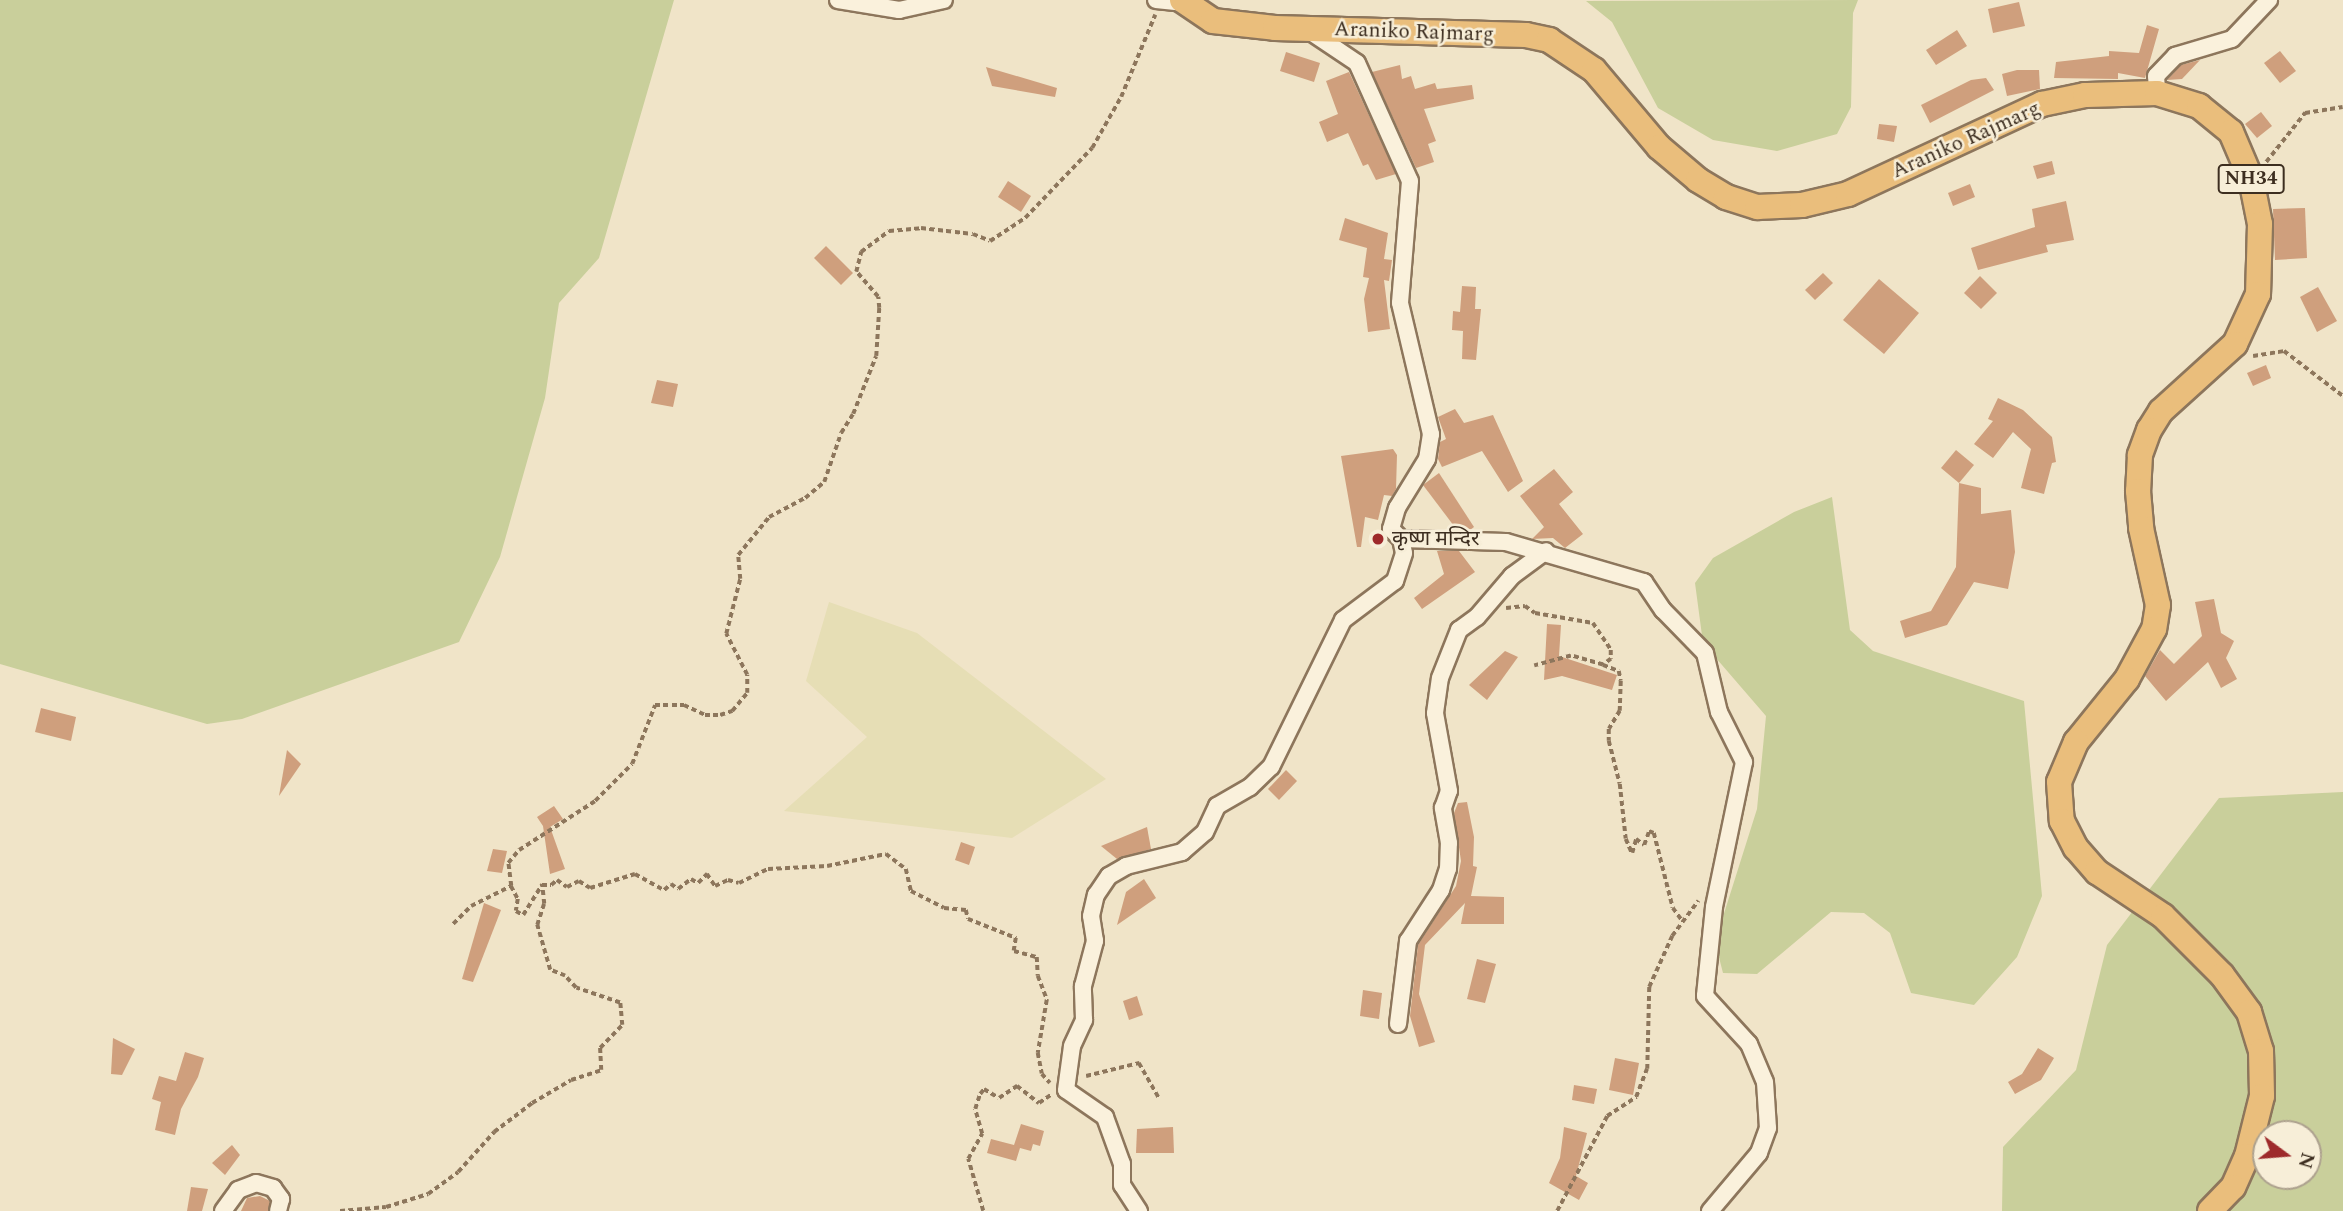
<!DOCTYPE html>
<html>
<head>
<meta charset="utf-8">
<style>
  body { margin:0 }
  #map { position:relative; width:2343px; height:1211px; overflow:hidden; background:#f0e4c8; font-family:Spectral,"Noto Sans Devanagari",serif }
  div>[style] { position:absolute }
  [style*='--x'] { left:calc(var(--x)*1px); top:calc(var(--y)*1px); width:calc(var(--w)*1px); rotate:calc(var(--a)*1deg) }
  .farmland>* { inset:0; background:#e6deb5 }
  .green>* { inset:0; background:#c9cf9b }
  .building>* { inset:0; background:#cf9f7d }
  .path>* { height:3.5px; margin-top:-1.75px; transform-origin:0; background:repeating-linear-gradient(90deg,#8d765c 0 5px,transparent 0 8.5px) }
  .roads { filter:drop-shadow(2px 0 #8d765c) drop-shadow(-2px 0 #8d765c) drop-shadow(0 2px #8d765c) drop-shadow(0 -2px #8d765c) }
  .minor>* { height:16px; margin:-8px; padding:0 8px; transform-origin:8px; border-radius:8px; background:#faf1dc }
  .trunk>* { height:24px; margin:-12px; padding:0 12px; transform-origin:12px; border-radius:12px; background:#eabe7c }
  .dots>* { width:19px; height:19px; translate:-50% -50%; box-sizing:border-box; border:4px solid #f7eed8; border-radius:50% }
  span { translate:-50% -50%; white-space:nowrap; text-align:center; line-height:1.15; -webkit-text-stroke:5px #f7eed8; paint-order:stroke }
  .shield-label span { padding:2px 5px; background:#f7eed8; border:2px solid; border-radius:5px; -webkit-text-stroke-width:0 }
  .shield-label { font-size:19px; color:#3d2e20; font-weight:700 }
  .street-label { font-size:21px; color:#3d2e20 }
  .poi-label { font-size:21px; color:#3d2e20 }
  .left { translate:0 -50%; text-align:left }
  .north { position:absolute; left:2252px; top:1120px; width:70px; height:70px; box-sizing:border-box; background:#f7eed8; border:2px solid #ada18e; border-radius:50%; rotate:106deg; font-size:19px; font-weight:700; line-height:28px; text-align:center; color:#3d2e20 }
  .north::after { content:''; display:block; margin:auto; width:24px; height:32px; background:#9e2a2b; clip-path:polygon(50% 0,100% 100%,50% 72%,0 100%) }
</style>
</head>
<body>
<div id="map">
  <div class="farmland">
    <div style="clip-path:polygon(829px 602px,917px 633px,1106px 779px,1012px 838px,784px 811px,867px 737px,806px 681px)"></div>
  </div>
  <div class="green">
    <div style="clip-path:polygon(0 0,674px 0,599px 258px,559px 303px,545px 398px,500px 557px,459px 642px,242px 719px,207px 724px,0 664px)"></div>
    <div style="clip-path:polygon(1858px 0,1853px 13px,1851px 107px,1837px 134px,1777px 151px,1713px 140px,1658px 108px,1612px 22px,1586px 1px)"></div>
    <div style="clip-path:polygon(1832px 497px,1850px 630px,1873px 651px,2024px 701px,2042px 896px,2017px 957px,1974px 1005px,1911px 993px,1890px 933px,1864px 913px,1831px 912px,1757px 974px,1723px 973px,1715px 942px,1757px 809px,1766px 716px,1703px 643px,1695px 583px,1713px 558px,1794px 512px)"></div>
    <div style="clip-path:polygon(evenodd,2343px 792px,2343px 1211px,2002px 1211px,2003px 1147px,2076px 1070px,2107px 945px,2219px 798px,2343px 792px,2266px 1134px,2308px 1134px,2308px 1176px,2266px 1176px,2266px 1134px)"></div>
  </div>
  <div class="building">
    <div style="clip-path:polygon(2019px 2px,2025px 26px,1993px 33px,1988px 9px)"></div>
    <div style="clip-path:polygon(2147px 25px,2159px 29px,2145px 78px,2118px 73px,2118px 79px,2054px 78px,2056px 62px,2109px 56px,2109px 51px,2139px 53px)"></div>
    <div style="clip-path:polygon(1957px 30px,1967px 46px,1936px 65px,1926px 50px)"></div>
    <div style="clip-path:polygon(2280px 51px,2296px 71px,2280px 83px,2264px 63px)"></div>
    <div style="clip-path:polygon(1286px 52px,1320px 63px,1314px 82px,1280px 71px)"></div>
    <div style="clip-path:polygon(2200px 60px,2182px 79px,2167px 80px,2181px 65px)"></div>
    <div style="clip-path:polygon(1400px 65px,1402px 79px,1411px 76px,1415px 89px,1435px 83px,1437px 89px,1472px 85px,1474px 99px,1424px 109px,1436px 141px,1428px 144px,1434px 162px,1416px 168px,1372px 72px)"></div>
    <div style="clip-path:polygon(986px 67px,1057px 88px,1055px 97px,992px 86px)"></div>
    <div style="clip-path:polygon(2017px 70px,2039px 70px,2040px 89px,2007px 96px,2002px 74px)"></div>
    <div style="clip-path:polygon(1349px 72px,1396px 174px,1376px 180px,1368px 164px,1363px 166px,1348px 133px,1327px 142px,1319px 122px,1338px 114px,1326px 81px)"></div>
    <div style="clip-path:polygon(1986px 78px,1994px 90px,1930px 123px,1921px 105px,1971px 80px)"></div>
    <div style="clip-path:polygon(2261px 112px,2272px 126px,2257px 138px,2245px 124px)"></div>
    <div style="clip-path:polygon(1879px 124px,1897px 126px,1894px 142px,1877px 139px)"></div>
    <div style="clip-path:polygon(2052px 161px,2055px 174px,2037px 179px,2033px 166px)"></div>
    <div style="clip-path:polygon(1008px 181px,1031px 196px,1021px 212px,998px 197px)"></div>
    <div style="clip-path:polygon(1970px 184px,1975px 197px,1953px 206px,1948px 193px)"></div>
    <div style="clip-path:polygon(2066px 201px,2074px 240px,2046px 245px,2048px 252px,1978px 270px,1971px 248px,2035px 227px,2032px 209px)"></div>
    <div style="clip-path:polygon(2305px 208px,2307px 258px,2275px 260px,2273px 209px)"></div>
    <div style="clip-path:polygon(1345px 218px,1388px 233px,1384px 259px,1392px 260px,1389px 281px,1384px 280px,1390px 329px,1368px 332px,1364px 299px,1369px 278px,1363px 277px,1367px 248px,1339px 240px)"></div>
    <div style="clip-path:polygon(826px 246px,853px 273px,841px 285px,814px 258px)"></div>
    <div style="clip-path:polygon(1823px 273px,1833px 283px,1815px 300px,1805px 290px)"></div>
    <div style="clip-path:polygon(1980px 276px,1997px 293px,1981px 309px,1964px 293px)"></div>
    <div style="clip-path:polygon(1879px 279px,1919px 313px,1884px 354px,1843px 320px)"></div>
    <div style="clip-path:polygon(1462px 286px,1476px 287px,1475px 309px,1481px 309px,1476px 360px,1462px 359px,1463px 331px,1452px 330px,1453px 311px,1460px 312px)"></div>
    <div style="clip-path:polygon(2318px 287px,2337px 321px,2317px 332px,2300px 297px)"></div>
    <div style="clip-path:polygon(2266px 365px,2271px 378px,2253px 386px,2247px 373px)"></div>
    <div style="clip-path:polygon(657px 380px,678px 384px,673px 407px,651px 403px)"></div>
    <div style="clip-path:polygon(1998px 398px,2023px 410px,2052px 437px,2056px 462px,2052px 463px,2044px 494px,2021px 488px,2031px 449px,2013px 432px,1993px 458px,1974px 444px,1993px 421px,1988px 419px)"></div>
    <div style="clip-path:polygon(1455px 409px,1464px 423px,1493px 415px,1523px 481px,1508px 492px,1482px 451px,1442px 467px,1438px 459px,1440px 442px,1446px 439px,1438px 417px)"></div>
    <div style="clip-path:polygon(1393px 449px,1397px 455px,1396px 489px,1392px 496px,1384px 495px,1378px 520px,1365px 517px,1361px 547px,1357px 547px,1341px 456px)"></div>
    <div style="clip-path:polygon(1956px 450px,1974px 465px,1959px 483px,1941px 468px)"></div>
    <div style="clip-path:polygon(1554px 469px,1573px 492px,1559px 504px,1583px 534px,1565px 548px,1553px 538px,1532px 539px,1544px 527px,1520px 496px)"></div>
    <div style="clip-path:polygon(1439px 473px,1474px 527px,1470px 530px,1457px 530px,1423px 485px)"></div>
    <div style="clip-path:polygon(1959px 483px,1981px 488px,1981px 514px,2011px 510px,2015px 552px,2008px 589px,1974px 582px,1947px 625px,1905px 638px,1900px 621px,1931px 611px,1956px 567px)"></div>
    <div style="clip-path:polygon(1437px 551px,1459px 551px,1475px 572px,1422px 609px,1414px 598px,1444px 574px)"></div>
    <div style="clip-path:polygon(2214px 599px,2221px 633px,2234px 641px,2226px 658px,2237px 679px,2221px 688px,2208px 662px,2166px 701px,2145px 676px,2160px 650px,2174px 664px,2202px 636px,2195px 602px)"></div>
    <div style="clip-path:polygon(1547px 624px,1561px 625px,1559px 656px,1617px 675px,1612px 690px,1562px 676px,1544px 680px)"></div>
    <div style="clip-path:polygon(1505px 651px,1518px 657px,1487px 700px,1469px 685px)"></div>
    <div style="clip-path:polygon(41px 708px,76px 717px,71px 741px,35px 732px)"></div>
    <div style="clip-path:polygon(287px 750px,301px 764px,279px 796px)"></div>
    <div style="clip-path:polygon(1286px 770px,1297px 781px,1279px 800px,1268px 789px)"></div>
    <div style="clip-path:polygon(1467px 802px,1474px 837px,1473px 866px,1477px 867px,1471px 896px,1504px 897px,1504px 924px,1461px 924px,1465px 903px,1425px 945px,1419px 994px,1435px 1042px,1419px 1047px,1410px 1016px,1418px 945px,1456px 886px,1461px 861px,1454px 813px,1458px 803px)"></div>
    <div style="clip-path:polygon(554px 806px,563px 819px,550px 827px,565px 869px,550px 874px,543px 826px,537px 817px)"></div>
    <div style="clip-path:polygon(1147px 827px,1151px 849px,1117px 859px,1101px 846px)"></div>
    <div style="clip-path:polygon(961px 842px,975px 847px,969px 865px,955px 860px)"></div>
    <div style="clip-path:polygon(493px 849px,507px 851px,502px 873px,487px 871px)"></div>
    <div style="clip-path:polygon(1144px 879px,1156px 898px,1117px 925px,1126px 892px)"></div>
    <div style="clip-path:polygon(484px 903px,501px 910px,473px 982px,462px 979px)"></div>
    <div style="clip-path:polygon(1477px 959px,1496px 964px,1485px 1003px,1467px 999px)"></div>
    <div style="clip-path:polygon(1363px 990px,1382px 993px,1379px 1019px,1360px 1016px)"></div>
    <div style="clip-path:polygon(1137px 996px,1143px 1015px,1129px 1020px,1123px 1001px)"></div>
    <div style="clip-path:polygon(113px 1038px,135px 1049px,122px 1075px,111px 1074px)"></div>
    <div style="clip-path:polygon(2038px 1048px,2054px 1058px,2041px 1080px,2015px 1094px,2008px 1082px,2022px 1074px)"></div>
    <div style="clip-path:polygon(185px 1052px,204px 1058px,198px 1077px,181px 1109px,175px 1135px,155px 1130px,161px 1102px,152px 1099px,159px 1076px,176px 1081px)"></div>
    <div style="clip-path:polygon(1615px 1058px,1639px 1063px,1633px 1095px,1609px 1090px)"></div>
    <div style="clip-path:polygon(1574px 1085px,1597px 1089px,1594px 1104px,1572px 1100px)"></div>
    <div style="clip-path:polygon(1021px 1124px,1044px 1131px,1040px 1146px,1033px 1144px,1031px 1151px,1020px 1148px,1016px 1161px,987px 1153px,991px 1139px,1014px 1145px)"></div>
    <div style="clip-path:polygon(1173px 1127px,1174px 1153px,1136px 1153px,1137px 1129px)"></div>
    <div style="clip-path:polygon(1564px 1127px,1587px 1133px,1576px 1176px,1588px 1183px,1579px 1200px,1549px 1183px,1560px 1158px)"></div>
    <div style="clip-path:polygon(232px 1145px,240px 1155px,225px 1175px,212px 1163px)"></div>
    <div style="clip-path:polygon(191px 1187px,208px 1189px,202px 1211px,187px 1211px)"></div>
    <div style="clip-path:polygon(260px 1196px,270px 1201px,268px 1211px,241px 1211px,247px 1198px)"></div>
  </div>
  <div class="path">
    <div style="--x:2266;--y:162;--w:63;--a:-51.5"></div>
    <div style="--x:2305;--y:113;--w:38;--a:-9"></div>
    <div style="--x:2253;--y:356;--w:31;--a:-9"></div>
    <div style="--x:2284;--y:351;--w:74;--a:37.3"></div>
    <div style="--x:1506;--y:608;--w:19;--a:-6"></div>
    <div style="--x:1525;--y:606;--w:12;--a:35"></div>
    <div style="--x:1535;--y:613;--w:59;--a:9.8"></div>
    <div style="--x:1593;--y:623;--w:32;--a:56"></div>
    <div style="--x:1611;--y:650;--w:9;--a:90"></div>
    <div style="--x:1611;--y:659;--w:10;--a:143"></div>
    <div style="--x:1603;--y:665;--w:33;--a:-164"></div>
    <div style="--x:1571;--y:656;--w:38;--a:165"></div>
    <div style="--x:1603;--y:665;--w:17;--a:21"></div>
    <div style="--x:1619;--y:671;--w:10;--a:79"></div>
    <div style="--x:1621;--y:681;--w:30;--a:92"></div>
    <div style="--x:1620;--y:711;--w:21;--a:121"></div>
    <div style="--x:1609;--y:729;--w:12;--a:90"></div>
    <div style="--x:1609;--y:741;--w:44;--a:75.7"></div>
    <div style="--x:1620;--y:784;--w:55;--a:83.8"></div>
    <div style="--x:1626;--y:839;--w:15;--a:67"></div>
    <div style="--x:1632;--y:853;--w:15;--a:-74"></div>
    <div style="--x:1636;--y:839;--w:10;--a:37"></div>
    <div style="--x:1644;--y:845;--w:15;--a:-70"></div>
    <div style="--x:1649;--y:831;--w:5;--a:22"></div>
    <div style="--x:1654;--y:833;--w:77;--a:75.8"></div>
    <div style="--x:1673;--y:908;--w:17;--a:54"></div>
    <div style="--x:511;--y:886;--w:23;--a:-97"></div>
    <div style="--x:508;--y:863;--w:17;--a:-50"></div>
    <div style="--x:519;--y:850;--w:90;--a:-32.8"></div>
    <div style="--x:595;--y:801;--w:52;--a:-45"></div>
    <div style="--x:632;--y:764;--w:63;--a:-68.7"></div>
    <div style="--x:655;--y:705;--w:29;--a:0"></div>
    <div style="--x:684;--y:705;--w:23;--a:25"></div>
    <div style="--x:705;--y:715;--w:15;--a:0"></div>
    <div style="--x:720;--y:715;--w:13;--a:-18"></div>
    <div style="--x:732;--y:711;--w:23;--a:-50"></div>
    <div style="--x:747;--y:693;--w:18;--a:-90"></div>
    <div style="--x:747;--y:675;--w:46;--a:-117.1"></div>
    <div style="--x:726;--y:634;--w:57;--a:-75.7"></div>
    <div style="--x:740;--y:579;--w:24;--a:-95"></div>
    <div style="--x:738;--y:555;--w:49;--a:-50.8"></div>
    <div style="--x:769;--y:517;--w:41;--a:-27.8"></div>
    <div style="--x:805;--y:498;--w:25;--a:-40"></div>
    <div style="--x:824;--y:482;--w:52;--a:-70.9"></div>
    <div style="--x:841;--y:433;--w:22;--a:-58"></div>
    <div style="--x:853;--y:414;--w:62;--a:-68.4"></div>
    <div style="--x:876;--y:356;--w:48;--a:-86.4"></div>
    <div style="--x:879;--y:308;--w:11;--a:-95"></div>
    <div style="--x:878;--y:297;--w:33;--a:-131"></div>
    <div style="--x:856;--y:272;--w:21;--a:-76"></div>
    <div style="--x:861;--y:252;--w:35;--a:-37"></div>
    <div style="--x:889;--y:231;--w:32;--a:-5"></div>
    <div style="--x:921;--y:228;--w:52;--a:6.6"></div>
    <div style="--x:973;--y:234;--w:18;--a:22"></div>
    <div style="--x:990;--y:241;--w:42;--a:-33.3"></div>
    <div style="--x:1025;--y:218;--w:97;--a:-46.3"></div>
    <div style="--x:1092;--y:148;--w:59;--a:-60.4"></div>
    <div style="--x:1121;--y:97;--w:89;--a:-67.5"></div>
    <div style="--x:453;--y:924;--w:25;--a:-45"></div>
    <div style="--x:471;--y:906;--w:45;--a:-26.6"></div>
    <div style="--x:511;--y:886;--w:15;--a:62"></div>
    <div style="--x:518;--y:899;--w:12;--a:99"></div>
    <div style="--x:516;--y:911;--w:8;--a:30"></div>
    <div style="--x:523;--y:915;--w:36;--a:-58"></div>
    <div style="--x:542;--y:885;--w:9;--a:0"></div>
    <div style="--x:551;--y:885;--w:8;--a:-40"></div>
    <div style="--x:557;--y:880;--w:12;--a:35"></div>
    <div style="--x:567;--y:887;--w:13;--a:-27"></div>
    <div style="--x:579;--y:881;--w:13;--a:32"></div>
    <div style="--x:590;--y:888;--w:47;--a:-17.3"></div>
    <div style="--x:635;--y:874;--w:33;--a:29"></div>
    <div style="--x:664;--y:890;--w:9;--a:-41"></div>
    <div style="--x:671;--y:884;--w:9;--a:36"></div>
    <div style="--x:678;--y:889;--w:16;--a:-38"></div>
    <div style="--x:691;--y:879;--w:8;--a:30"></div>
    <div style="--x:698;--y:883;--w:13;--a:-45"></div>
    <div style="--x:707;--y:874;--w:14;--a:56"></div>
    <div style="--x:715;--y:886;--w:14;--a:-25"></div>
    <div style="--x:728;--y:880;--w:11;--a:15"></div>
    <div style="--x:739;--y:883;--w:32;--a:-26"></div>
    <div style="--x:768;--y:869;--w:59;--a:-2.9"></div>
    <div style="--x:827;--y:866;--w:60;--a:-11.5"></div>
    <div style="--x:886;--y:854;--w:25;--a:37"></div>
    <div style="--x:906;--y:869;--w:23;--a:77"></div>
    <div style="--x:911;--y:891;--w:37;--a:27"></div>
    <div style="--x:944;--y:908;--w:22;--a:5"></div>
    <div style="--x:966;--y:910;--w:9;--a:77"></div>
    <div style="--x:968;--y:919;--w:52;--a:21.6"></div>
    <div style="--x:1016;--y:938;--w:13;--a:99"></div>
    <div style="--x:1014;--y:951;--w:24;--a:15"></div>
    <div style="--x:1037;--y:957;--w:19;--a:87"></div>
    <div style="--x:1038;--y:976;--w:26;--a:69"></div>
    <div style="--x:1047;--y:1000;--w:54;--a:99.6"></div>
    <div style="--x:1038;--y:1053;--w:21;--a:79"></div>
    <div style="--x:1042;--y:1074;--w:12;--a:48"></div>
    <div style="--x:1086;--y:1076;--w:55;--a:-13.8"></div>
    <div style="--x:1139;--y:1063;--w:40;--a:60.3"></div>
    <div style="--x:340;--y:1211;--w:46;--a:-5"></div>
    <div style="--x:386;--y:1207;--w:44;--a:-17.2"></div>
    <div style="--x:428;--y:1194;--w:37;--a:-36"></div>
    <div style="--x:458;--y:1172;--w:54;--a:-48"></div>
    <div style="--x:494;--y:1132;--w:48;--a:-37.3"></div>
    <div style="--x:532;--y:1103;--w:45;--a:-30.5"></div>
    <div style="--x:571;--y:1080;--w:32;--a:-18"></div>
    <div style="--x:601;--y:1070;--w:22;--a:-93"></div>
    <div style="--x:600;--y:1048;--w:32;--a:-46"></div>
    <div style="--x:622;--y:1025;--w:22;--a:-95"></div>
    <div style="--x:620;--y:1003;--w:46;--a:-161.2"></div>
    <div style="--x:576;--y:988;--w:16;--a:-133"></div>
    <div style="--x:565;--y:976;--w:16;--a:-158"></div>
    <div style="--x:550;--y:970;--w:47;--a:-106.1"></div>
    <div style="--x:537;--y:925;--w:22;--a:-72"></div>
    <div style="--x:544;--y:904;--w:19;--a:-96"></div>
    <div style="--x:983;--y:1211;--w:54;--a:-106.1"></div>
    <div style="--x:968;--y:1159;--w:29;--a:-61"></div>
    <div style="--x:982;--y:1134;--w:26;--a:-106"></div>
    <div style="--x:975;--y:1109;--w:16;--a:-72"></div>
    <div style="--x:980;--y:1094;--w:6;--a:-51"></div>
    <div style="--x:984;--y:1089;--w:17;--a:31"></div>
    <div style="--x:999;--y:1098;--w:22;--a:-34"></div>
    <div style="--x:1017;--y:1086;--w:28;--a:38"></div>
    <div style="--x:1039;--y:1103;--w:16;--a:-35"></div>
    <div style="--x:1557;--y:1211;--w:107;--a:-62.2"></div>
    <div style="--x:1607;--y:1116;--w:35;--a:-33"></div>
    <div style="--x:1636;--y:1097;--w:30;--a:-69"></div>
    <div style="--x:1647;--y:1069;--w:82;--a:-88.6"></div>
    <div style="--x:1649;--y:987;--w:56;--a:-65.7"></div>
    <div style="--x:1672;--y:936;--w:44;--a:-53.4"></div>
  </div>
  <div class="roads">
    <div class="minor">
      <div style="--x:838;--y:0;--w:62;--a:9.3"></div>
      <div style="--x:899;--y:10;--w:46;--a:-12.5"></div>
      <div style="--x:1156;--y:0;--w:29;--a:6"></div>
      <div style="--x:1308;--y:30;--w:59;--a:34"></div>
      <div style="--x:1357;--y:63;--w:129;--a:65.8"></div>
      <div style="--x:1410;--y:181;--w:122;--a:94.7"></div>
      <div style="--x:1400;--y:303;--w:135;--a:76.7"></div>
      <div style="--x:1431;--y:434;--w:25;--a:99"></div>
      <div style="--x:1427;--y:459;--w:57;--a:121.5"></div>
      <div style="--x:1397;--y:508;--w:22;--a:106"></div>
      <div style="--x:1391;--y:529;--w:14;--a:45"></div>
      <div style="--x:1401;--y:539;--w:105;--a:1.6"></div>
      <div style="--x:1506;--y:542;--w:144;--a:16.2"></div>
      <div style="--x:1644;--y:582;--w:34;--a:56"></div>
      <div style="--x:1663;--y:610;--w:60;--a:45.7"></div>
      <div style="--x:1705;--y:653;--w:61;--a:76.7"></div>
      <div style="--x:1719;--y:712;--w:56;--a:63.4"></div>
      <div style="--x:1744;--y:762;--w:148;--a:101.7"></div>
      <div style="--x:1714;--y:907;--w:89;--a:95.8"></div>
      <div style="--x:1705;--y:996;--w:65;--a:47.5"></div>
      <div style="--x:1749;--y:1044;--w:41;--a:67.2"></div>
      <div style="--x:1765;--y:1082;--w:46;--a:86.3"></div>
      <div style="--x:1768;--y:1128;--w:27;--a:110"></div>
      <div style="--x:1759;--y:1153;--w:76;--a:130.2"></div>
      <div style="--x:2157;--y:93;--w:17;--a:-93"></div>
      <div style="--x:2156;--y:76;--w:28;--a:-46"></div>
      <div style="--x:2175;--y:56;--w:59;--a:-16.6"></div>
      <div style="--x:2232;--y:39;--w:54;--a:-46.5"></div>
      <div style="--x:1398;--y:1024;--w:84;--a:-83.1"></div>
      <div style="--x:1408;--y:941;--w:61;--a:-57.1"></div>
      <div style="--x:1441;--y:890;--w:22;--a:-72"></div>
      <div style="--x:1448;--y:869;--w:26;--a:-88"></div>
      <div style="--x:1449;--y:843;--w:36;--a:-100"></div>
      <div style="--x:1443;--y:808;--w:18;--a:-71"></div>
      <div style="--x:1449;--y:791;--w:79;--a:-100.2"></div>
      <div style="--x:1435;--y:713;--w:35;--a:-82"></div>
      <div style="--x:1440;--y:678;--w:52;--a:-68.4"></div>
      <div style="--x:1459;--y:630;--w:22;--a:-36"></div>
      <div style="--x:1477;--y:617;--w:54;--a:-49.5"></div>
      <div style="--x:1512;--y:576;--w:42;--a:-36.3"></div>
      <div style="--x:223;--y:1211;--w:26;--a:-54"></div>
      <div style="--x:238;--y:1190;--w:19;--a:-21"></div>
      <div style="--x:256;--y:1183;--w:18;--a:16"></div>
      <div style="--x:273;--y:1188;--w:14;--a:54"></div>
      <div style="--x:281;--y:1199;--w:12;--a:104"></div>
      <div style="--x:1139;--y:1211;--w:31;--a:-123"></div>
      <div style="--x:1122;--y:1185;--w:21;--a:-90"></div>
      <div style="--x:1122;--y:1164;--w:50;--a:-109.9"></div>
      <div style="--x:1105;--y:1117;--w:47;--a:-145.3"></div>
      <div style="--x:1066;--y:1090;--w:44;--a:-82.2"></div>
      <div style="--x:1072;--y:1046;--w:29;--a:-65"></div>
      <div style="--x:1084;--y:1020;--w:34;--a:-92"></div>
      <div style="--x:1083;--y:986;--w:47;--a:-75.1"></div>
      <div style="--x:1095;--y:941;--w:25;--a:-99"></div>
      <div style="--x:1091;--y:916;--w:22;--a:-77"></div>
      <div style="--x:1096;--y:895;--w:23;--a:-56"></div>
      <div style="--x:1109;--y:876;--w:20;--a:-30"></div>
      <div style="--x:1126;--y:866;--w:58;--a:-14"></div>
      <div style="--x:1182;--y:852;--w:30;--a:-41"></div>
      <div style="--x:1205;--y:832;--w:29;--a:-65"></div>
      <div style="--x:1217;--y:806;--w:38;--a:-30"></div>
      <div style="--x:1250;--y:787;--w:29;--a:-44"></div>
      <div style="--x:1271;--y:767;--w:164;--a:-63.9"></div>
      <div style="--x:1343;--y:620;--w:65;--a:-36.9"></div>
      <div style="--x:1395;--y:581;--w:29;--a:-72"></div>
      <div style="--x:1404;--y:553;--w:14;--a:-102"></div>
    </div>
    <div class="trunk">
      <div style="--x:1182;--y:0;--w:37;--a:34"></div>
      <div style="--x:1213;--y:21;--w:62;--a:6.4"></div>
      <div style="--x:1275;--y:28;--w:251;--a:1.6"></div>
      <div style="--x:1526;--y:35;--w:24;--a:12"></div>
      <div style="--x:1549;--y:40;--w:54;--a:33.7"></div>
      <div style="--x:1594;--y:70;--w:101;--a:49.8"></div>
      <div style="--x:1659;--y:147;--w:51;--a:40.2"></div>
      <div style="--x:1698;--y:180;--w:33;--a:31"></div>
      <div style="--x:1726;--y:197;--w:33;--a:18"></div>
      <div style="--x:1757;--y:207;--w:45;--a:-2.5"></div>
      <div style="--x:1802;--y:205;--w:47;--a:-13.4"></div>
      <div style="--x:1848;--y:194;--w:214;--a:-24.9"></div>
      <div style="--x:2042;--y:104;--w:44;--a:-11.8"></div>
      <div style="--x:2085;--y:95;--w:72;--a:-1.6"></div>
      <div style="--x:2157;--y:93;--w:44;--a:17.2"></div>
      <div style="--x:2199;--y:106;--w:41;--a:39.1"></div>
      <div style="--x:2231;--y:132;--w:51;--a:66.9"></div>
      <div style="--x:2251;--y:179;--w:46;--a:78.7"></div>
      <div style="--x:2260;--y:224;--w:70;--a:91.6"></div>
      <div style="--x:2258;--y:294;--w:55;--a:114.7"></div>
      <div style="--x:2235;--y:344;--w:100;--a:137.8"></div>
      <div style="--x:2161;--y:411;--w:22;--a:122"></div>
      <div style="--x:2149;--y:430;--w:27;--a:110"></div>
      <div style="--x:2140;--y:455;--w:36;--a:93"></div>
      <div style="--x:2138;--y:491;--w:37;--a:85"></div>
      <div style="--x:2141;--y:528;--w:79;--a:77.6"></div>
      <div style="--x:2158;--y:605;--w:24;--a:99"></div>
      <div style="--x:2154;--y:629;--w:57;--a:118.4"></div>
      <div style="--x:2127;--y:679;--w:81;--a:129"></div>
      <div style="--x:2076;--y:742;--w:43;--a:113"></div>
      <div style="--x:2059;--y:782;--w:39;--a:86"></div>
      <div style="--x:2062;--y:821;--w:30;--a:63"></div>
      <div style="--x:2076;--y:848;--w:32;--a:49"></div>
      <div style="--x:2097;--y:872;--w:79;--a:33.7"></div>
      <div style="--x:2163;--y:916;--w:83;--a:45"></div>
      <div style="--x:2222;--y:975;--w:46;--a:53.9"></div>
      <div style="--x:2249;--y:1012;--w:41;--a:72.9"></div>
      <div style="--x:2261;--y:1051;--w:45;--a:88.7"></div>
      <div style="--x:2262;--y:1096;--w:62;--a:104"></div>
      <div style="--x:2247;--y:1156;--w:34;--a:114"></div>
      <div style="--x:2233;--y:1187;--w:33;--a:134"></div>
    </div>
  </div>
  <div class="dots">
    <div style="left:1378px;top:539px;background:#9e2a2b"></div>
  </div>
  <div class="shield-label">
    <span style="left:2251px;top:179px">NH34</span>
  </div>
  <div class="street-label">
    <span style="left:1414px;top:32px;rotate:2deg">Araniko Rajmarg</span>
    <span style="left:1966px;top:140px;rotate:-24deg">Araniko Rajmarg</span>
  </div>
  <div class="poi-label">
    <span class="left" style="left:1392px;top:539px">कृष्ण मन्दिर</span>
  </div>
  <div class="north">N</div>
</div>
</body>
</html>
